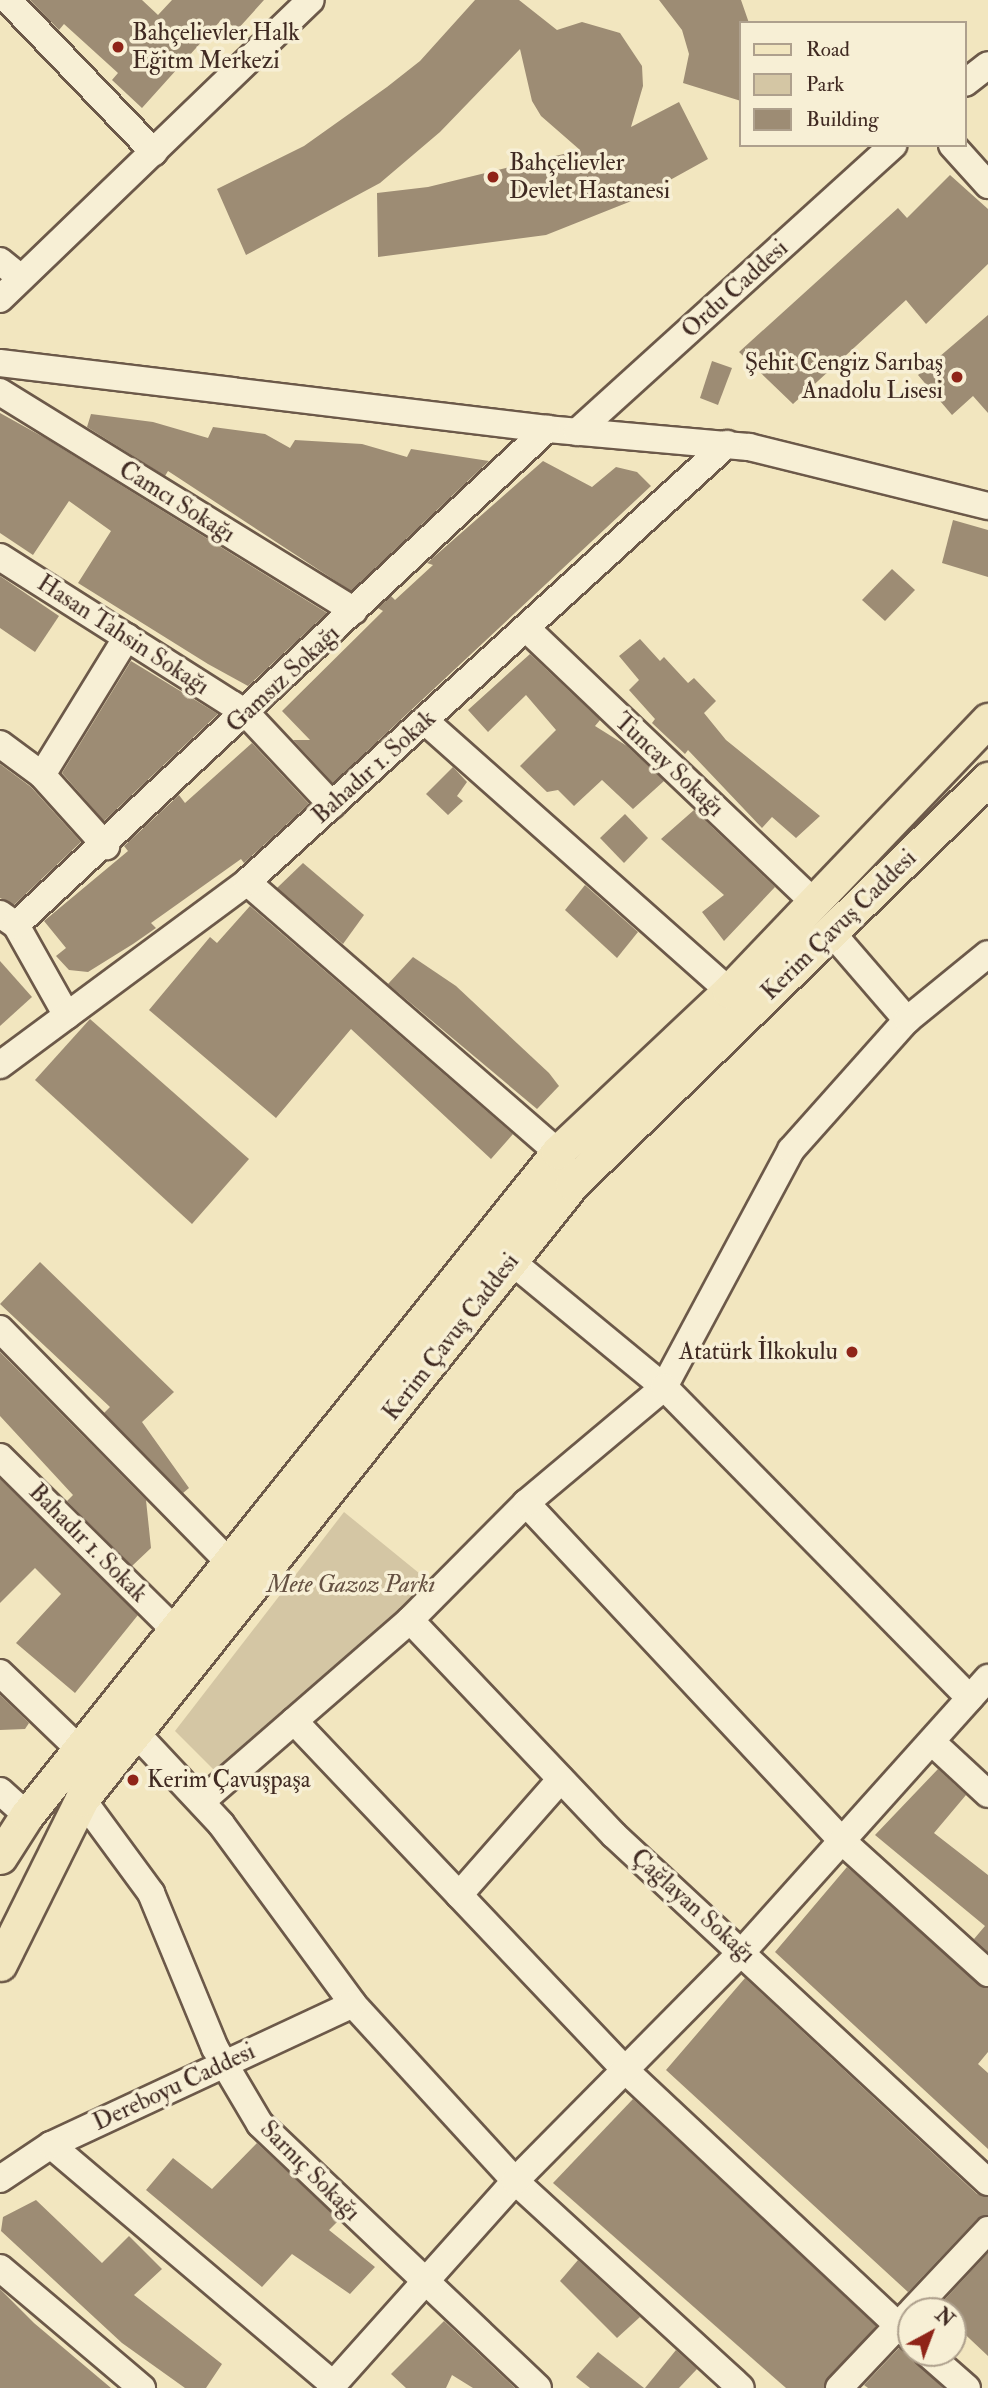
<!DOCTYPE html>
<html>
<head>
<meta charset="utf-8">
<style>
  body { margin:0 }
  #map { position:relative; width:988px; height:2388px; overflow:hidden; background:#f2e6bf; font-family:"IM FELL Double Pica",serif }
  div>[style] { position:absolute }
  [style*='--x'] { left:calc(var(--x)*1px); top:calc(var(--y)*1px); width:calc(var(--w)*1px); rotate:calc(var(--a)*1deg) }
  .green>* { inset:0; background:#d4c6a4 }
  .building>* { inset:0; background:#9d8c74 }
  .roads { filter:drop-shadow(2px 0 #6c5949) drop-shadow(-2px 0 #6c5949) drop-shadow(0 2px #6c5949) drop-shadow(0 -2px #6c5949) }
  .minor>* { height:26px; margin:-13px; padding:0 13px; transform-origin:13px; border-radius:13px; background:#f7efd5 }
  .major>* { height:33px; margin:-16.5px; padding:0 16.5px; transform-origin:16.5px; border-radius:16.5px; background:#f2e6bf }
  .dots>* { width:19px; height:19px; translate:-50% -50%; box-sizing:border-box; border:4px solid #f7efd5; border-radius:50% }
  span { translate:-50% -50%; white-space:nowrap; text-align:center; line-height:1.15; -webkit-text-stroke:7px #f7efd5; paint-order:stroke }
  .poi-label { font-size:24px; color:#402a22 }
  .left { translate:0 -50%; text-align:left }
  .right { translate:-100% -50%; text-align:right }
  .street-label { font-size:24px; color:#402a22 }
  .park-label { font-size:24px; color:#655142; font-style:italic }
  .legend { position:absolute; left:739px; top:21px; width:228px; height:126px; box-sizing:border-box; background:#f7efd5; border:2px solid #aea08d; margin:0; padding:9px 12px; list-style:none; font-size:21px; color:#402a22 }
  .legend li { display:flex; align-items:center; gap:14px; height:35px }
  .legend b { width:35px; border:2px solid #aea08d }
  .north { position:absolute; left:897px; top:2297px; width:70px; height:70px; box-sizing:border-box; background:#f7efd5; border:2px solid #aea08d; border-radius:50%; rotate:41deg; font-size:19px; font-weight:700; line-height:28px; text-align:center; color:#402a22 }
  .north::after { content:''; display:block; margin:auto; width:24px; height:32px; background:#8f2418; clip-path:polygon(50% 0,100% 100%,50% 72%,0 100%) }
</style>
</head>
<body>
<div id="map">
  <div class="green">
    <div style="clip-path:polygon(344px 1512px,430px 1582px,220px 1776px,175px 1731px)"></div>
  </div>
  <div class="building">
    <div style="clip-path:polygon(30px 0,142px 0,158px 15px,172px 0,264px 0,237px 30px,223px 18px,142px 108px,112px 80px,118px 73px,64px 24px,59px 30px)"></div>
    <div style="clip-path:polygon(475px 0,519px 0,557px 30px,582px 22px,620px 33px,642px 66px,643px 86px,631px 127px,679px 102px,708px 159px,634px 200px,546px 235px,378px 257px,377px 193px,428px 187px,580px 150px,541px 116px,532px 101px,520px 49px,440px 132px,380px 183px,246px 255px,217px 189px,304px 146px,387px 87px,420px 61px)"></div>
    <div style="clip-path:polygon(659px 0,741px 0,749px 23px,741px 23px,741px 101px,683px 83px,689px 54px,682px 30px)"></div>
    <div style="clip-path:polygon(950px 175px,988px 209px,988px 264px,926px 324px,906px 300px,793px 404px,739px 352px,898px 208px,907px 218px)"></div>
    <div style="clip-path:polygon(988px 315px,988px 413px,973px 396px,952px 415px,918px 375px)"></div>
    <div style="clip-path:polygon(712px 361px,732px 368px,718px 405px,700px 398px)"></div>
    <div style="clip-path:polygon(0 413px,45px 438px,327px 613px,248px 686px,208px 664px,78px 583px,111px 531px,69px 501px,33px 555px,0 533px)"></div>
    <div style="clip-path:polygon(91px 414px,153px 422px,208px 438px,213px 427px,265px 434px,290px 448px,295px 440px,362px 444px,407px 457px,411px 449px,489px 461px,351px 591px,168px 471px,165px 476px,87px 427px)"></div>
    <div style="clip-path:polygon(543px 461px,592px 487px,616px 467px,637px 472px,651px 486px,333px 783px,293px 740px,310px 740px,282px 711px,383px 611px,378px 608px,391px 596px,395px 600px,433px 565px,427px 563px)"></div>
    <div style="clip-path:polygon(953px 520px,988px 530px,988px 577px,942px 563px)"></div>
    <div style="clip-path:polygon(892px 569px,915px 590px,885px 621px,862px 600px)"></div>
    <div style="clip-path:polygon(0 576px,59px 616px,35px 652px,0 628px)"></div>
    <div style="clip-path:polygon(640px 639px,660px 661px,664px 657px,688px 683px,694px 678px,716px 701px,704px 713px,726px 740px,820px 816px,796px 838px,772px 817px,762px 828px,688px 750px,685px 754px,652px 723px,655px 719px,629px 690px,639px 680px,619px 656px)"></div>
    <div style="clip-path:polygon(530px 654px,600px 720px,595px 726px,627px 746px,664px 781px,633px 809px,602px 780px,574px 806px,558px 790px,547px 792px,520px 766px,556px 730px,526px 695px,488px 732px,468px 710px)"></div>
    <div style="clip-path:polygon(131px 661px,218px 714px,104px 821px,62px 773px)"></div>
    <div style="clip-path:polygon(252px 743px,309px 804px,244px 863px,241px 859px,151px 923px,156px 928px,133px 944px,88px 972px,69px 970px,56px 956px,66px 948px,44px 921px,128px 851px,124px 846px,179px 795px,185px 803px)"></div>
    <div style="clip-path:polygon(0 764px,31px 787px,81px 842px,14px 905px,0 898px)"></div>
    <div style="clip-path:polygon(453px 767px,467px 782px,457px 796px,463px 801px,448px 815px,426px 794px)"></div>
    <div style="clip-path:polygon(694px 810px,775px 887px,724px 941px,702px 912px,724px 895px,661px 839px)"></div>
    <div style="clip-path:polygon(625px 814px,648px 838px,624px 863px,600px 838px)"></div>
    <div style="clip-path:polygon(303px 863px,364px 915px,343px 944px,277px 888px)"></div>
    <div style="clip-path:polygon(585px 885px,638px 932px,617px 958px,565px 910px)"></div>
    <div style="clip-path:polygon(250px 906px,513px 1134px,491px 1159px,351px 1029px,276px 1118px,149px 1010px,210px 937px,217px 943px)"></div>
    <div style="clip-path:polygon(413px 957px,456px 986px,549px 1073px,559px 1086px,537px 1109px,388px 984px)"></div>
    <div style="clip-path:polygon(0 961px,32px 997px,0 1026px)"></div>
    <div style="clip-path:polygon(90px 1019px,249px 1159px,192px 1224px,35px 1080px)"></div>
    <div style="clip-path:polygon(40px 1262px,174px 1392px,142px 1422px,189px 1488px,183px 1493px,104px 1413px,110px 1407px,0 1304px)"></div>
    <div style="clip-path:polygon(0 1352px,146px 1500px,151px 1548px,132px 1566px,67px 1501px,73px 1495px,0 1416px)"></div>
    <div style="clip-path:polygon(0 1479px,138px 1615px,75px 1693px,16px 1643px,61px 1594px,35px 1568px,0 1603px)"></div>
    <div style="clip-path:polygon(0 1695px,29px 1723px,25px 1729px,0 1730px)"></div>
    <div style="clip-path:polygon(938px 1769px,966px 1795px,934px 1833px,988px 1875px,988px 1952px,974px 1939px,985px 1926px,875px 1835px)"></div>
    <div style="clip-path:polygon(847px 1867px,988px 1988px,988px 2052px,978px 2064px,988px 2073px,988px 2149px,775px 1952px)"></div>
    <div style="clip-path:polygon(745px 1978px,977px 2194px,988px 2197px,988px 2215px,977px 2219px,908px 2292px,666px 2070px)"></div>
    <div style="clip-path:polygon(633px 2099px,876px 2326px,824px 2388px,786px 2388px,553px 2183px)"></div>
    <div style="clip-path:polygon(257px 2143px,339px 2220px,329px 2230px,375px 2267px,350px 2294px,292px 2254px,262px 2287px,146px 2190px,173px 2158px,212px 2189px)"></div>
    <div style="clip-path:polygon(36px 2200px,102px 2263px,129px 2236px,162px 2269px,134px 2295px,222px 2364px,206px 2388px,185px 2388px,122px 2343px,1px 2231px,3px 2217px)"></div>
    <div style="clip-path:polygon(988px 2253px,988px 2356px,953px 2323px,953px 2311px,934px 2311px)"></div>
    <div style="clip-path:polygon(578px 2260px,640px 2317px,617px 2338px,560px 2281px)"></div>
    <div style="clip-path:polygon(0 2289px,34px 2323px,111px 2388px,0 2388px)"></div>
    <div style="clip-path:polygon(444px 2321px,515px 2388px,473px 2388px,452px 2375px,446px 2388px,406px 2388px,391px 2374px)"></div>
    <div style="clip-path:polygon(899px 2348px,912px 2353px,943px 2388px,868px 2388px,864px 2385px)"></div>
    <div style="clip-path:polygon(676px 2350px,697px 2369px,679px 2388px,645px 2388px)"></div>
    <div style="clip-path:polygon(598px 2352px,644px 2388px,590px 2388px,576px 2377px)"></div>
  </div>
  <div class="roads">
    <div class="minor">
      <div style="--x:8;--y:0;--w:211;--a:46.2"></div>
      <div style="--x:965;--y:83;--w:29;--a:-38"></div>
      <div style="--x:952;--y:145;--w:54;--a:48"></div>
      <div style="--x:0;--y:261;--w:27;--a:39"></div>
      <div style="--x:0;--y:299;--w:431;--a:-43.9"></div>
      <div style="--x:0;--y:363;--w:551;--a:6.88"></div>
      <div style="--x:547;--y:429;--w:203;--a:5.1"></div>
      <div style="--x:749;--y:447;--w:246;--a:13.9"></div>
      <div style="--x:0;--y:392;--w:416;--a:31.7"></div>
      <div style="--x:577;--y:432;--w:427;--a:-42.2"></div>
      <div style="--x:0;--y:557;--w:291;--a:32.4"></div>
      <div style="--x:246;--y:713;--w:126;--a:46.9"></div>
      <div style="--x:526;--y:628;--w:396;--a:43.6"></div>
      <div style="--x:425;--y:721;--w:407;--a:41.6"></div>
      <div style="--x:0;--y:744;--w:52;--a:36.4"></div>
      <div style="--x:42;--y:775;--w:96;--a:48"></div>
      <div style="--x:42;--y:775;--w:162;--a:-58.4"></div>
      <div style="--x:247;--y:882;--w:412;--a:41"></div>
      <div style="--x:0;--y:914;--w:19;--a:35"></div>
      <div style="--x:16;--y:925;--w:104;--a:60.7"></div>
      <div style="--x:16;--y:925;--w:727;--a:-43.05"></div>
      <div style="--x:832;--y:933;--w:115;--a:49.2"></div>
      <div style="--x:0;--y:1065;--w:307;--a:-36.5"></div>
      <div style="--x:247;--y:882;--w:650;--a:-42.38"></div>
      <div style="--x:511;--y:1261;--w:198;--a:39.5"></div>
      <div style="--x:664;--y:1387;--w:269;--a:-61.8"></div>
      <div style="--x:791;--y:1150;--w:174;--a:-48.3"></div>
      <div style="--x:907;--y:1020;--w:104;--a:-39.2"></div>
      <div style="--x:0;--y:1329;--w:328;--a:45.5"></div>
      <div style="--x:0;--y:1457;--w:246;--a:44.7"></div>
      <div style="--x:526;--y:1503;--w:463;--a:46.9"></div>
      <div style="--x:842;--y:1841;--w:197;--a:42.1"></div>
      <div style="--x:410;--y:1620;--w:296;--a:46.5"></div>
      <div style="--x:614;--y:1835;--w:510;--a:42.86"></div>
      <div style="--x:0;--y:1673;--w:111;--a:43.9"></div>
      <div style="--x:294;--y:1721;--w:481;--a:46.5"></div>
      <div style="--x:625;--y:2070;--w:392;--a:43.1"></div>
      <div style="--x:135;--y:1732;--w:126;--a:46.9"></div>
      <div style="--x:221;--y:1824;--w:223;--a:53.7"></div>
      <div style="--x:353;--y:2004;--w:240;--a:47.5"></div>
      <div style="--x:515;--y:2181;--w:306;--a:42.5"></div>
      <div style="--x:932;--y:1742;--w:76;--a:42.9"></div>
      <div style="--x:0;--y:1791;--w:36;--a:42"></div>
      <div style="--x:82;--y:1799;--w:117;--a:53.7"></div>
      <div style="--x:151;--y:1893;--w:168;--a:67.6"></div>
      <div style="--x:215;--y:2048;--w:88;--a:59.4"></div>
      <div style="--x:260;--y:2124;--w:383;--a:43.5"></div>
      <div style="--x:202;--y:1801;--w:276;--a:-41"></div>
      <div style="--x:410;--y:1620;--w:165;--a:-45.2"></div>
      <div style="--x:526;--y:1503;--w:180;--a:-40"></div>
      <div style="--x:664;--y:1387;--w:436;--a:45.5"></div>
      <div style="--x:459;--y:1895;--w:154;--a:-48.7"></div>
      <div style="--x:51;--y:2145;--w:370;--a:40.3"></div>
      <div style="--x:0;--y:2179;--w:61;--a:-33.7"></div>
      <div style="--x:51;--y:2145;--w:333;--a:-25"></div>
      <div style="--x:0;--y:2268;--w:186;--a:40.2"></div>
      <div style="--x:912;--y:2311;--w:111;--a:-46.8"></div>
      <div style="--x:927;--y:2353;--w:53;--a:41.2"></div>
      <div style="--x:330;--y:2388;--w:278;--a:-48.2"></div>
      <div style="--x:515;--y:2181;--w:324;--a:-45.3"></div>
      <div style="--x:743;--y:1951;--w:367;--a:-48.1"></div>
      <div style="--x:839;--y:2388;--w:100;--a:-46.6"></div>
    </div>
    <div class="major">
      <div style="--x:0;--y:1857;--w:50;--a:-57.3"></div>
      <div style="--x:27;--y:1815;--w:849;--a:-51.31"></div>
      <div style="--x:558;--y:1152;--w:235;--a:-43.3"></div>
      <div style="--x:729;--y:991;--w:375;--a:-46.3"></div>
      <div style="--x:0;--y:1964;--w:184;--a:-63.6"></div>
      <div style="--x:82;--y:1799;--w:786;--a:-51.45"></div>
      <div style="--x:572;--y:1184;--w:581;--a:-44.23"></div>
    </div>
  </div>
  <div class="dots">
    <div style="left:118px;top:47px;background:#8f2418"></div>
    <div style="left:493px;top:177px;background:#8f2418"></div>
    <div style="left:957px;top:377px;background:#8f2418"></div>
    <div style="left:852px;top:1352px;background:#8f2418"></div>
    <div style="left:133px;top:1780px;background:#8f2418"></div>
  </div>
  <div class="poi-label">
    <span class="left" style="left:132px;top:47px">Bahçelievler Halk<br>Eğitm Merkezi</span>
    <span class="left" style="left:509px;top:177px">Bahçelievler<br>Devlet Hastanesi</span>
    <span class="right" style="left:943px;top:377px">Şehit Cengiz Sarıbaş<br>Anadolu Lisesi</span>
    <span class="right" style="left:838px;top:1352px">Atatürk İlkokulu</span>
    <span class="left" style="left:147px;top:1780px">Kerim Çavuşpaşa</span>
  </div>
  <div class="street-label">
    <span style="left:735px;top:289px;rotate:-42deg">Ordu Caddesi</span>
    <span style="left:177px;top:502px;rotate:32deg">Camcı Sokağı</span>
    <span style="left:123px;top:635px;rotate:33deg">Hasan Tahsin Sokağı</span>
    <span style="left:283px;top:679px;rotate:-43deg">Gamsız Sokağı</span>
    <span style="left:669px;top:765px;rotate:43deg">Tuncay Sokağı</span>
    <span style="left:374px;top:767px;rotate:-42deg">Bahadır 1. Sokak</span>
    <span style="left:839px;top:925px;rotate:-44deg">Kerim Çavuş Caddesi</span>
    <span style="left:451px;top:1337px;rotate:-52deg">Kerim Çavuş Caddesi</span>
    <span style="left:88px;top:1543px;rotate:45deg">Bahadır 1. Sokak</span>
    <span style="left:693px;top:1906px;rotate:42deg">Çağlayan Sokağı</span>
    <span style="left:174px;top:2087px;rotate:-25deg">Dereboyu Caddesi</span>
    <span style="left:310px;top:2171px;rotate:45deg">Sarnıç Sokağı</span>
  </div>
  <div class="park-label">
    <span style="left:351px;top:1585px">Mete Gazoz Parkı</span>
  </div>
  <ul class="legend">
  <li><b style="height:9px;background:#f2e6bf"></b>Road</li>
  <li><b style="height:19px;background:#d4c6a4"></b>Park</li>
  <li><b style="height:19px;background:#9d8c74"></b>Building</li>
  </ul>
  <div class="north">N</div>
</div>
</body>
</html>
